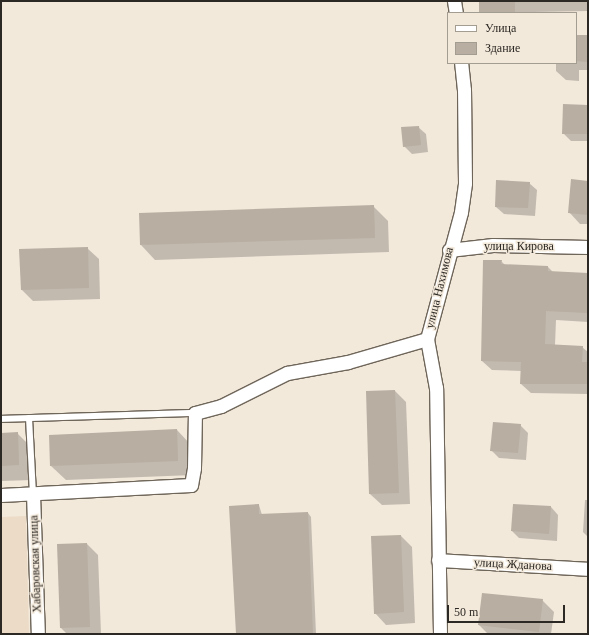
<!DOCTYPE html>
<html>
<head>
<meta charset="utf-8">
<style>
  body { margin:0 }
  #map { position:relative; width:589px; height:635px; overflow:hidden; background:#f3e9db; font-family:"Times New Roman",serif }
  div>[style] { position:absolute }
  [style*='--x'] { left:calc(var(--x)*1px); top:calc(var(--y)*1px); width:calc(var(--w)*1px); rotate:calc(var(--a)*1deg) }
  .built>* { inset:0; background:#ebdbc7 }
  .shadow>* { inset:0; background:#0003 }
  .building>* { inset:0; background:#b8aea1 }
  .roads { filter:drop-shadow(1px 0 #6f665a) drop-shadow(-1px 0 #6f665a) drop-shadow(0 1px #6f665a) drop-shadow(0 -1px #6f665a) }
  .lane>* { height:6px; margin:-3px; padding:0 3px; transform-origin:3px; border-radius:3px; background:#fff }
  .street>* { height:13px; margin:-6.5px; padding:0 6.5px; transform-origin:6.5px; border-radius:6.5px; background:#fff }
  span { translate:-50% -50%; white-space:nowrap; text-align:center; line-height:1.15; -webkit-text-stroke:3px #f3e9db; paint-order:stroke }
  .street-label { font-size:12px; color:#2c2823 }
  .frame { position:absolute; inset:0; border:2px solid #2c2823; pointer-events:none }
  .legend { position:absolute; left:447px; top:12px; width:130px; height:52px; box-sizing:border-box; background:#f3e9db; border:1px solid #a39c91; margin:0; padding:5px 7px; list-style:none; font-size:12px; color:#2c2823 }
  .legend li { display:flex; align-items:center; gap:8px; height:20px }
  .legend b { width:20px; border:1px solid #a39c91 }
  .scale { position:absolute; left:447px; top:605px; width:118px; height:18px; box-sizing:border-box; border:2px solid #2c2823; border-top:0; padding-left:5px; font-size:12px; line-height:14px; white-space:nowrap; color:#2c2823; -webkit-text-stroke:3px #f3e9db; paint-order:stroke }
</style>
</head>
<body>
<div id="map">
  <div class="built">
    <div style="clip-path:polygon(26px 516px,29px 634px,1px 634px,1px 517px)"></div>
  </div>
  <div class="shadow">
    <div style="clip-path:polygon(480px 1px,588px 1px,588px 11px,480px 13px)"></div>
    <div style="clip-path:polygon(576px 36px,588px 36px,588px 70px,579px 70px,579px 81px,566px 80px,556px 71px,556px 63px,576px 63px)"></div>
    <div style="clip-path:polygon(588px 106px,588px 141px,571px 141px,563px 133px)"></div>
    <div style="clip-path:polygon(418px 127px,426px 134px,428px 152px,412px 154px,404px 146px)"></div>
    <div style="clip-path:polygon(588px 182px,588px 224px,580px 224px,569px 212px)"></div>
    <div style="clip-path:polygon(529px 183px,537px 190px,535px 216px,504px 214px,496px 207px)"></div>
    <div style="clip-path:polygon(373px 206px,388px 221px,389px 252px,155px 260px,141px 245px)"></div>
    <div style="clip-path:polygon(87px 248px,99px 259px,100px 299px,33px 301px,22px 290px)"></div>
    <div style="clip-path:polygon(501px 261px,505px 265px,548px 267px,553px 272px,588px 274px,588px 322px,556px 320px,555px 345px,582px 347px,588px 352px,588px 394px,531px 393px,521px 384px,522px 371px,492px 370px,482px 361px)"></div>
    <div style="clip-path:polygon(395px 391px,406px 402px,410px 504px,382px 505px,370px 494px)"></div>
    <div style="clip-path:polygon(520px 425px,528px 433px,526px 460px,499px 458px,491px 450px)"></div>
    <div style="clip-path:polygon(177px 430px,191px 445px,193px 475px,66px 480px,51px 466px)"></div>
    <div style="clip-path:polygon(17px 433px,32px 448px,33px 480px,1px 481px,1px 434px)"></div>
    <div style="clip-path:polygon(585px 500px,588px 500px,588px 537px,583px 532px)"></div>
    <div style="clip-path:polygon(259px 505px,262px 515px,308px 513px,311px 517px,316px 634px,237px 634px)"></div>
    <div style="clip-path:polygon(551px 507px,558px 515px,557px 541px,519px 538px,512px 531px)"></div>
    <div style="clip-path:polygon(401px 536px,412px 547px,415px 623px,386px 625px,375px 613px)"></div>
    <div style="clip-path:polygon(87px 544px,98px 555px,101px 634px,67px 634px,61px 628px)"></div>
    <div style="clip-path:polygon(542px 600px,554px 612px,551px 634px,488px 634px,479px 625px)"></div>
  </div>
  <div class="building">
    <div style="clip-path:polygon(479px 1px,515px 1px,515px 13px,479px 13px)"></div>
    <div style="clip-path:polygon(576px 35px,588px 35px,588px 62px,576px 61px)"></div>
    <div style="clip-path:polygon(563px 104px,588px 105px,588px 134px,562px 134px)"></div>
    <div style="clip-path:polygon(419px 126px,421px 145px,403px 147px,401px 127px)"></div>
    <div style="clip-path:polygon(571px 179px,588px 181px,588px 215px,568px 213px)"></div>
    <div style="clip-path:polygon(496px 180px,530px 182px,528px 208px,495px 207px)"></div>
    <div style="clip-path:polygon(374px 205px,375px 238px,140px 245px,139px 213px)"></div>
    <div style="clip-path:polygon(88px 247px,89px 288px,21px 290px,19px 249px)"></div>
    <div style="clip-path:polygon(483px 260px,502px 260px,501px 264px,548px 266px,548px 271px,588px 273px,588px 313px,546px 311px,545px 344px,583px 346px,582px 362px,588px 362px,588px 384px,520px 384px,521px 362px,481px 361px)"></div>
    <div style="clip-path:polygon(395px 390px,399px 493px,369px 494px,366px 391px)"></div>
    <div style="clip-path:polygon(493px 422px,521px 424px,518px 453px,490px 451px)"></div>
    <div style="clip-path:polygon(177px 429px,178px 461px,50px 466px,49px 435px)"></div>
    <div style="clip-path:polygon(18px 432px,19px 465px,1px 466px,1px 433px)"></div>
    <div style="clip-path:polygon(259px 504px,259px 514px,308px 512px,313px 634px,236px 634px,229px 506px)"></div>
    <div style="clip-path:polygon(513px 504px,551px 506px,549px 534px,511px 531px)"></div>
    <div style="clip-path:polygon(401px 535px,404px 612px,374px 614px,371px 536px)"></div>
    <div style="clip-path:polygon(87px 543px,90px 627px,60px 628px,57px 544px)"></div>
    <div style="clip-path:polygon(482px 593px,543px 599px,539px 632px,478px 625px)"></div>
  </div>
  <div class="roads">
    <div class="lane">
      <div style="--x:29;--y:418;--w:76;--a:87"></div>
      <div style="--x:1;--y:419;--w:194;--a:-1.8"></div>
    </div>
    <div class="street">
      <div style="--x:454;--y:1;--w:12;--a:81"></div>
      <div style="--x:449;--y:250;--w:44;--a:-6.5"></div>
      <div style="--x:493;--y:245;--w:95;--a:1.2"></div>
      <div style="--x:33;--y:494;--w:140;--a:88"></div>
      <div style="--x:1;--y:495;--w:190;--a:-3"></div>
      <div style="--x:191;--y:485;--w:17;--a:-80"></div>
      <div style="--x:194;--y:468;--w:55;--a:-89"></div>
      <div style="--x:195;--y:413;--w:27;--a:-15"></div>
      <div style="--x:221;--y:406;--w:74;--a:-26.6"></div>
      <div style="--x:287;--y:373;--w:62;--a:-10.2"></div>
      <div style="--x:348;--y:362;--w:82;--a:-16.2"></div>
      <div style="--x:438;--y:560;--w:150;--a:3.4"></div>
      <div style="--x:440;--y:634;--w:246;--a:-90.9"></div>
      <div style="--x:436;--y:388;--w:50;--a:-100.4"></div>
      <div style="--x:427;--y:339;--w:131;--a:-75"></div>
      <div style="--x:461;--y:212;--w:29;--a:-82"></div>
      <div style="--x:465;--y:183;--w:93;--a:-90.6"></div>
      <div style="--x:464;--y:90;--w:27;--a:-96"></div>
    </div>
  </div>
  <div class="street-label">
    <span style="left:519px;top:247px">улица Кирова</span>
    <span style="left:440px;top:288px;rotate:-76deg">улица Нахимова</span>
    <span style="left:36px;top:564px;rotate:-92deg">Хабаровская улица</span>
    <span style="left:513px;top:565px;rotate:3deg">улица Жданова</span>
  </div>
  <div class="frame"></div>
  <ul class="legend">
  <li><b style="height:5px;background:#fff"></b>Улица</li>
  <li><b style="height:11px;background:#b8aea1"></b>Здание</li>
  </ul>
  <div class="scale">50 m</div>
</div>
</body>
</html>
